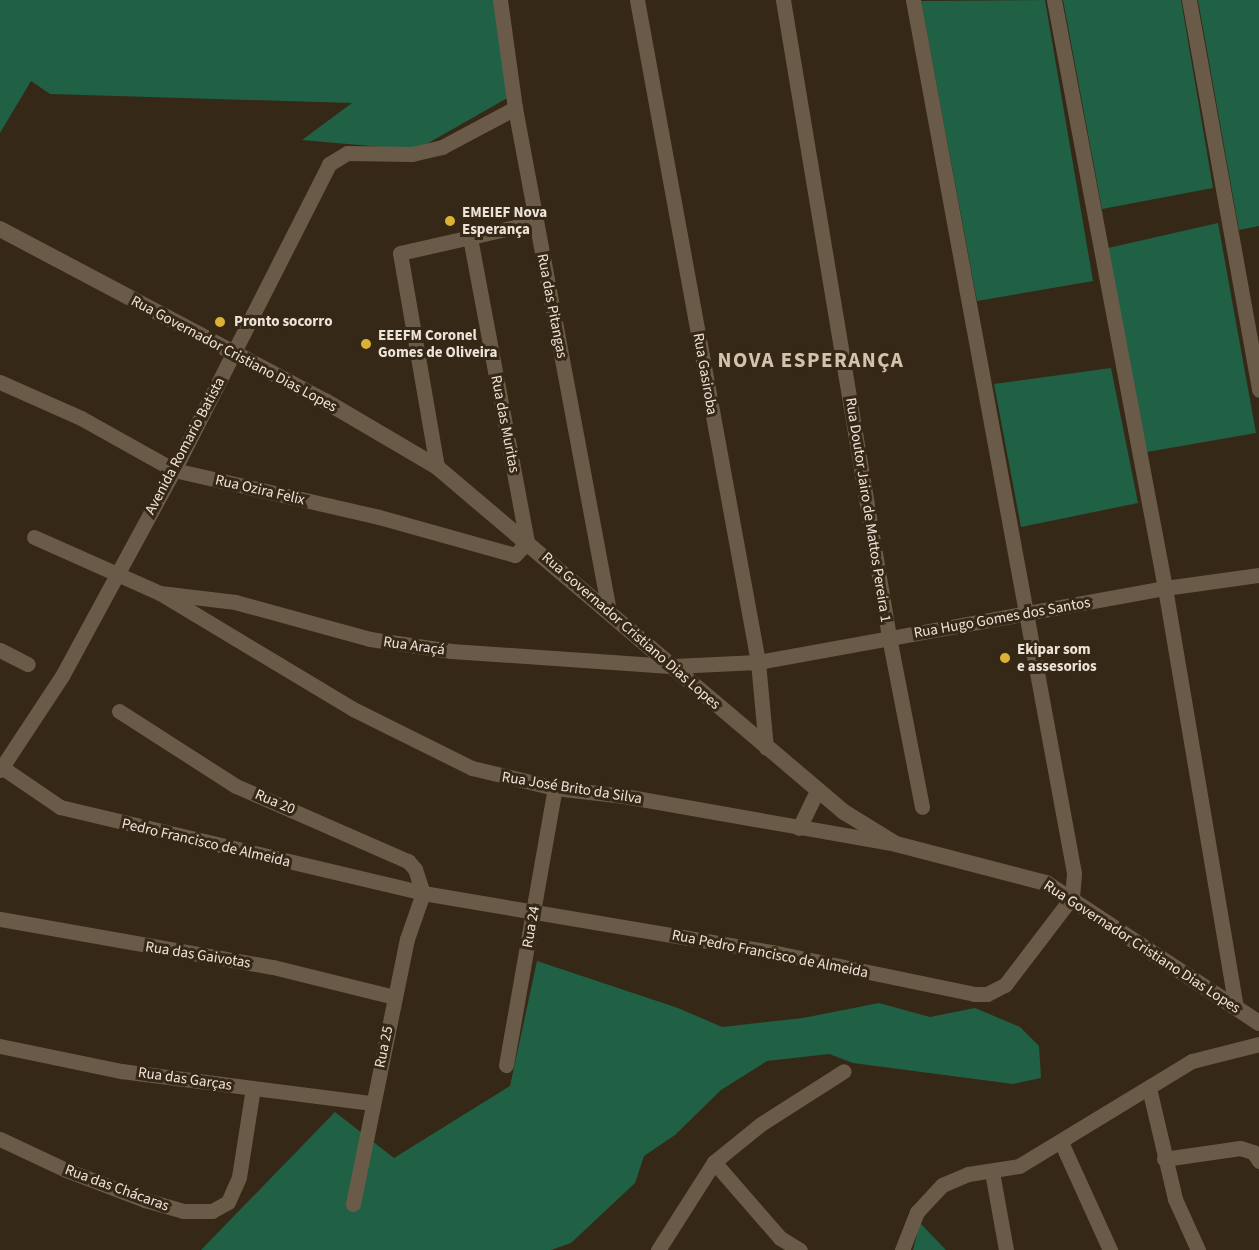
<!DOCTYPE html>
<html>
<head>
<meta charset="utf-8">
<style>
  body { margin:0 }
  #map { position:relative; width:1259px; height:1250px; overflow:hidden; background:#362816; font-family:"Source Sans 3",sans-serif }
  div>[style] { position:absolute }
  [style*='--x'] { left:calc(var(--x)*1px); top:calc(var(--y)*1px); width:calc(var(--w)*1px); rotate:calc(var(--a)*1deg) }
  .green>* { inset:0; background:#206044 }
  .minor>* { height:15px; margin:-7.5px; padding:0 7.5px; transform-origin:7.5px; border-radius:7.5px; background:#6a5b48 }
  .tertiary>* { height:16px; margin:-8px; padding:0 8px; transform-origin:8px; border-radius:8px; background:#6a5b48 }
  .dots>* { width:16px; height:16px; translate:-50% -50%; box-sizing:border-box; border:3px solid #362816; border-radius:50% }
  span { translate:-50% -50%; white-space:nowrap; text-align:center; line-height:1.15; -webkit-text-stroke:6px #362816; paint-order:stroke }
  .poi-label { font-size:15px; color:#ede4d9; font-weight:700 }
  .left { translate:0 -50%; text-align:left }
  .street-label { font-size:15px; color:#ede4d9 }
  .district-label { font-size:21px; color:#d3c2ac; font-weight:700; letter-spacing:1.5px }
</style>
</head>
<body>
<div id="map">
  <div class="green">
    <div style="clip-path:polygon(0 0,504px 0,518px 92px,416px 150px,302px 140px,352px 103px,50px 94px,31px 81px,0 133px)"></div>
    <div style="clip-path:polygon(1045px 0,1093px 281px,977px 301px,921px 1px)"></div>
    <div style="clip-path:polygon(1063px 0,1181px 0,1213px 188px,1102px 209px)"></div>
    <div style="clip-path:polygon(1198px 0,1259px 0,1259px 226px,1239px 230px)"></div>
    <div style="clip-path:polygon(1218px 223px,1256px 433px,1147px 452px,1108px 248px)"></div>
    <div style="clip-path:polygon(1111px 368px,1138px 503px,1021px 527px,994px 384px)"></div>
    <div style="clip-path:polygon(537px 961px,678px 1008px,722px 1027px,803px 1018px,879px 1003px,930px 1017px,975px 1008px,1020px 1027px,1039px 1046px,1041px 1078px,1013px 1084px,853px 1063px,829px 1054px,767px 1061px,721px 1090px,675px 1135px,644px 1156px,635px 1183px,571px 1243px,551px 1250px,201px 1250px,335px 1112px,394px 1158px,510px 1086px)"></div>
    <div style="clip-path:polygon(920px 1223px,946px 1250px,913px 1250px)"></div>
  </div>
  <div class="minor">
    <div style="--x:500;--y:0;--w:109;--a:82.1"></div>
    <div style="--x:515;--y:108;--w:512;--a:79.41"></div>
    <div style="--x:637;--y:0;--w:673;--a:79.64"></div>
    <div style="--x:758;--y:662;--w:86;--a:84.7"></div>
    <div style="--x:783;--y:0;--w:646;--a:80.55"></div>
    <div style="--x:889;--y:637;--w:173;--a:79"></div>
    <div style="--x:1054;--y:0;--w:598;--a:79.31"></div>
    <div style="--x:1165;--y:588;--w:424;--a:80.4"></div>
    <div style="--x:1189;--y:0;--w:396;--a:79.8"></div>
    <div style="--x:0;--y:382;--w:89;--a:24"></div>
    <div style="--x:81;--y:418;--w:107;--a:29.2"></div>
    <div style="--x:174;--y:470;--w:210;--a:12.9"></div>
    <div style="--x:379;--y:517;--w:141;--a:15.6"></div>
    <div style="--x:515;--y:555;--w:18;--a:-47"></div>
    <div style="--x:527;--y:542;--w:311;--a:-100.6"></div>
    <div style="--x:437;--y:467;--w:217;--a:-99.8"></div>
    <div style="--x:400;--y:253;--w:139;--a:-12.8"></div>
    <div style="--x:34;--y:537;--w:138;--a:24"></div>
    <div style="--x:160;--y:593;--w:225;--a:31"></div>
    <div style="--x:353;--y:709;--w:133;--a:26.4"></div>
    <div style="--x:472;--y:768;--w:85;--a:13.5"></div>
    <div style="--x:555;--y:788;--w:69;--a:6.6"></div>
    <div style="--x:624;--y:796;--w:276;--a:10"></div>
    <div style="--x:160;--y:593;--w:76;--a:6.8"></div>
    <div style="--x:235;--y:602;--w:140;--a:15.3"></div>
    <div style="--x:370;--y:639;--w:82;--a:8.4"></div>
    <div style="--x:451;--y:651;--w:223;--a:3.9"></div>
    <div style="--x:673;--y:666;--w:85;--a:-2.7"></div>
    <div style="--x:758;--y:662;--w:414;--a:-10.3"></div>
    <div style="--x:1165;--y:588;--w:95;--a:-7.9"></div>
    <div style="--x:0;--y:650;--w:31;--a:27"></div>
    <div style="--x:119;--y:711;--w:139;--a:32.7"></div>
    <div style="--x:236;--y:786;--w:188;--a:23.6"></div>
    <div style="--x:408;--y:861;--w:11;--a:49"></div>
    <div style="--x:415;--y:869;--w:25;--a:72"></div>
    <div style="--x:0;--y:766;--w:73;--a:34.3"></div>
    <div style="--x:60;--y:807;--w:373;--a:13.3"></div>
    <div style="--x:423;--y:893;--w:354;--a:9.6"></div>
    <div style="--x:772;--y:952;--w:206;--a:11.7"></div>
    <div style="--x:974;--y:994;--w:13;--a:0"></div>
    <div style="--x:987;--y:994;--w:20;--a:-27"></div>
    <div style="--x:1005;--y:985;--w:111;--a:-52.7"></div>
    <div style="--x:1072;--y:897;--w:24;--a:-85"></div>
    <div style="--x:1074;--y:873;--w:888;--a:-100.45"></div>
    <div style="--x:0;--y:770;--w:113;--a:-56.6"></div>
    <div style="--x:62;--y:676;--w:234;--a:-61.5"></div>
    <div style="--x:174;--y:470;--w:343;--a:-63.1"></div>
    <div style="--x:329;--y:164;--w:21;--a:-31"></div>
    <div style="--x:347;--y:153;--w:65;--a:0.9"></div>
    <div style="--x:412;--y:154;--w:31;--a:-13"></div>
    <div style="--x:442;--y:147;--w:83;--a:-28.1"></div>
    <div style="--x:799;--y:828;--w:41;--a:-64.1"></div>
    <div style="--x:0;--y:919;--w:277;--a:10"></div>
    <div style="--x:273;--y:967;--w:125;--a:13.9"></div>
    <div style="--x:0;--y:1046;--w:124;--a:11.7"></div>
    <div style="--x:121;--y:1071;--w:253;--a:7.3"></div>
    <div style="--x:506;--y:1065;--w:281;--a:-80"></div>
    <div style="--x:1149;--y:1088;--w:114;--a:76.8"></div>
    <div style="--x:1175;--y:1199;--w:56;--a:65.7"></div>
    <div style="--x:0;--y:1139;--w:73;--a:25.2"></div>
    <div style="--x:66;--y:1170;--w:85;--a:20.8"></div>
    <div style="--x:145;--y:1200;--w:40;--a:16"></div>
    <div style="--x:183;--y:1211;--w:29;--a:0"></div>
    <div style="--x:212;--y:1211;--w:18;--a:-29"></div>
    <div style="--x:228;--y:1202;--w:27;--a:-66"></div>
    <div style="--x:239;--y:1177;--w:90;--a:-81.1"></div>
    <div style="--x:1061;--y:1142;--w:119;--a:65.6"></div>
    <div style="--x:1164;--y:1159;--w:77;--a:-8.2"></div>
    <div style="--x:1240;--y:1148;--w:14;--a:17"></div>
    <div style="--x:1253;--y:1152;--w:11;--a:56"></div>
    <div style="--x:714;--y:1162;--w:101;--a:49"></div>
    <div style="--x:780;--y:1238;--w:23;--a:31"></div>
    <div style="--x:992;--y:1172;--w:79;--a:79.8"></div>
    <div style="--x:353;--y:1204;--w:270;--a:-78.5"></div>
    <div style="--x:407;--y:939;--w:49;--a:-70.8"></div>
    <div style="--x:658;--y:1250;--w:104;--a:-57.5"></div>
    <div style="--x:714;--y:1162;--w:60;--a:-39"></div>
    <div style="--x:761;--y:1124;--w:98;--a:-32.6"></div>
    <div style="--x:902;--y:1250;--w:41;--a:-68.5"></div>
    <div style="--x:917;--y:1212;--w:37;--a:-47"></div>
    <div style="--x:942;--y:1185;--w:28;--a:-23"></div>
    <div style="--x:968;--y:1174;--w:52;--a:-8.9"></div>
    <div style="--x:1019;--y:1166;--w:202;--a:-31.3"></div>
    <div style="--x:1192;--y:1061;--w:69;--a:-14.2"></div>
  </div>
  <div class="tertiary">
    <div style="--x:0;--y:229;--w:368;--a:27.9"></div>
    <div style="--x:325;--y:401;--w:130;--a:30.5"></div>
    <div style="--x:437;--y:467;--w:534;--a:40.29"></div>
    <div style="--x:844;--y:812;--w:61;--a:31.6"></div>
    <div style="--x:896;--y:844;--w:155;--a:14.6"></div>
    <div style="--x:1046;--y:883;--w:255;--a:33.3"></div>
  </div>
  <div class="dots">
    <div style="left:450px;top:221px;background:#ddb133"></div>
    <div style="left:220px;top:322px;background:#ddb133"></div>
    <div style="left:366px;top:344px;background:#ddb133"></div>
    <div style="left:1005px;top:658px;background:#ddb133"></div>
  </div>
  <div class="poi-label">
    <span class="left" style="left:462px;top:221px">EMEIEF Nova<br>Esperança</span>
    <span class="left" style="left:234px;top:322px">Pronto socorro</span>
    <span class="left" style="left:378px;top:344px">EEEFM Coronel<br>Gomes de Oliveira</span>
    <span class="left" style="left:1017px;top:658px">Ekipar som<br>e assesorios</span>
  </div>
  <div class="street-label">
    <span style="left:552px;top:306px;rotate:79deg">Rua das Pitangas</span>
    <span style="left:234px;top:354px;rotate:28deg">Rua Governador Cristiano Dias Lopes</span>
    <span style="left:705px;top:374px;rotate:80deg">Rua Gasiroba</span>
    <span style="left:505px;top:424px;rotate:79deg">Rua das Muritas</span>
    <span style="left:185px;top:446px;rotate:-62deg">Avenida Romario Batista</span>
    <span style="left:260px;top:490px;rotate:13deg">Rua Ozira Felix</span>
    <span style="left:868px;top:510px;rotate:81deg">Rua Doutor Jairo de Mattos Pereira 1</span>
    <span style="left:1002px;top:618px;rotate:-10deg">Rua Hugo Gomes dos Santos</span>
    <span style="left:631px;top:631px;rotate:41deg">Rua Governador Cristiano Dias Lopes</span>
    <span style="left:414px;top:646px;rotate:8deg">Rua Araçá</span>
    <span style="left:572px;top:788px;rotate:9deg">Rua José Brito da Silva</span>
    <span style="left:275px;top:802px;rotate:23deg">Rua 20</span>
    <span style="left:206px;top:843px;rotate:13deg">Pedro Francisco de Almeida</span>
    <span style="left:531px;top:927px;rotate:-80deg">Rua 24</span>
    <span style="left:1142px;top:947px;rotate:33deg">Rua Governador Cristiano Dias Lopes</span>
    <span style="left:770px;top:954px;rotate:11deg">Rua Pedro Francisco de Almeida</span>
    <span style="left:198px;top:955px;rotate:9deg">Rua das Gaivotas</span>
    <span style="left:384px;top:1047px;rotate:-78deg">Rua 25</span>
    <span style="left:185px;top:1079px;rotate:8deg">Rua das Garças</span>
    <span style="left:117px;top:1188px;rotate:20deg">Rua das Chácaras</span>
  </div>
  <div class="district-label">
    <span style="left:811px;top:360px">NOVA ESPERANÇA</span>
  </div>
</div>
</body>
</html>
